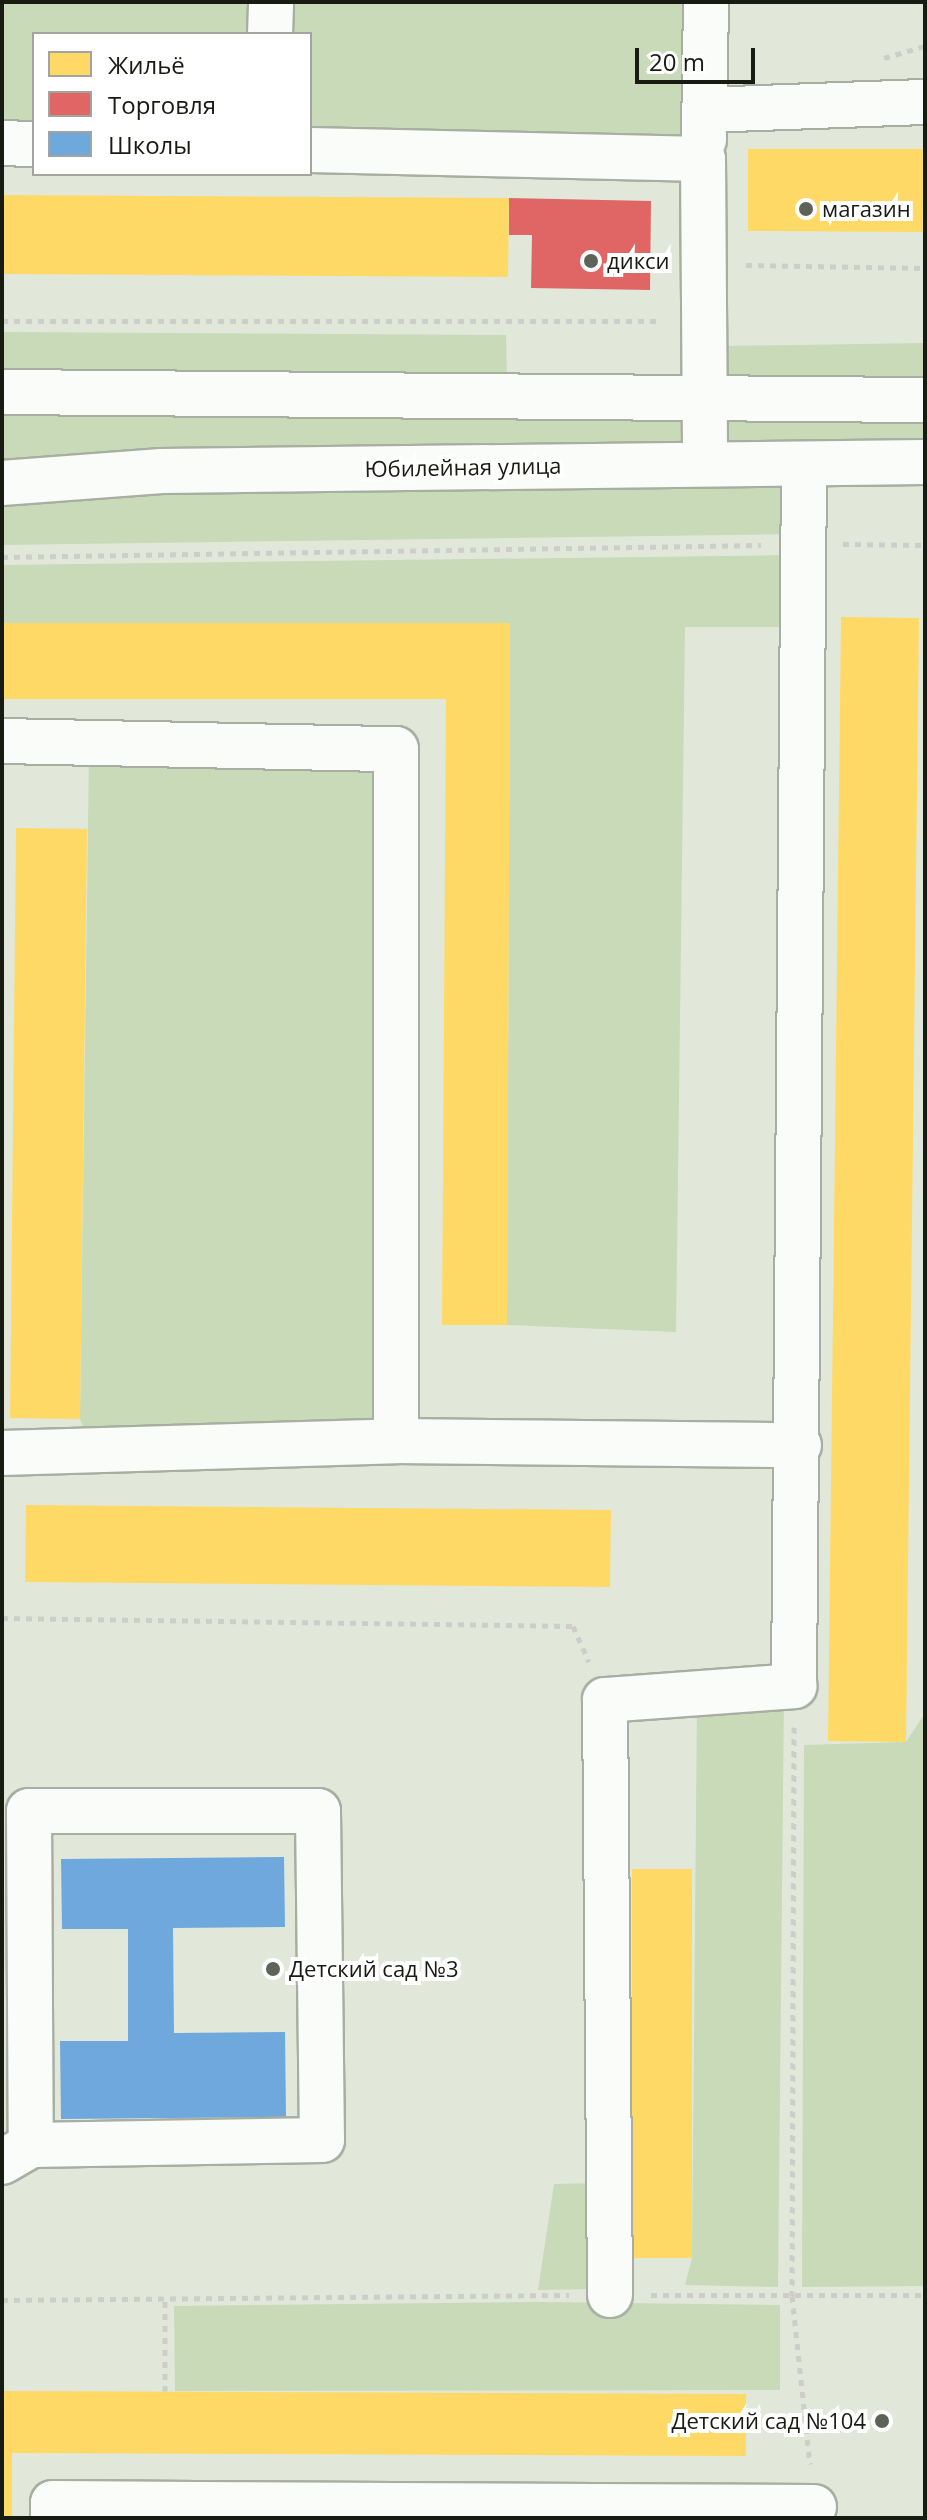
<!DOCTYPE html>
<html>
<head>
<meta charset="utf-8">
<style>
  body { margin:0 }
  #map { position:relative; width:927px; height:2520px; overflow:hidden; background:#e1e8da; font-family:"Open Sans",sans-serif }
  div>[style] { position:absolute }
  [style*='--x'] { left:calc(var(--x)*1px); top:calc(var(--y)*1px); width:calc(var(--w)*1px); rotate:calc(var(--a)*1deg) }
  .green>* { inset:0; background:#c8dab7 }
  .homes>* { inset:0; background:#ffd966 }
  .shops>* { inset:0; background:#e06666 }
  .schools>* { inset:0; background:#6fa8dc }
  .path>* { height:5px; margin-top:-2.5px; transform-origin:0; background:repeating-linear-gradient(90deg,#cdceca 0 6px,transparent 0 12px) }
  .roads { filter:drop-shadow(2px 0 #a8aea2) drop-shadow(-2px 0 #a8aea2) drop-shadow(0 2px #a8aea2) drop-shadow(0 -2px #a8aea2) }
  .minor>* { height:44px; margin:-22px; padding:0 22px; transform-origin:22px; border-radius:22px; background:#fafcf9 }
  .dots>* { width:22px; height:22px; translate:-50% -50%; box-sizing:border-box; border:4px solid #fff; border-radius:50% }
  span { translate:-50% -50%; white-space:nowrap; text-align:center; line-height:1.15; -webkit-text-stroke:8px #fff; paint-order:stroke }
  .poi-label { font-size:22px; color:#171b12 }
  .left { translate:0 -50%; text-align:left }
  .right { translate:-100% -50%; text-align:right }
  .street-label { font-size:22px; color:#171b12 }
  .frame { position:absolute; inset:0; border:4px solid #171b12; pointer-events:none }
  .legend { position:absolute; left:32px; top:32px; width:280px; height:144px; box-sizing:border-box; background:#fff; border:2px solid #a2a4a0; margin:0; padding:10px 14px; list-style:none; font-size:24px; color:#171b12 }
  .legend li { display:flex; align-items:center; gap:16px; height:40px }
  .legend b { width:40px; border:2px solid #a2a4a0 }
  .scale { position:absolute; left:635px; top:48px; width:120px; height:36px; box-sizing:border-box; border:4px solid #171b12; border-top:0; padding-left:10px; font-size:24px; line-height:28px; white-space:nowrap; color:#171b12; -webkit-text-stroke:6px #fff; paint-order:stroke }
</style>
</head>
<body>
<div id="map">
  <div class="green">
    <div style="clip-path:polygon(2px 2px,699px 2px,696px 144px,310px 134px,310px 34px,34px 34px,34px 129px,2px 129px)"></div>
    <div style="clip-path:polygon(2px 332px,506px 335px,507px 379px,2px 373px)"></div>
    <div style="clip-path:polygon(925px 343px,925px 378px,721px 377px,720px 346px)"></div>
    <div style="clip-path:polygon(2px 415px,683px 421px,685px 444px,2px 464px)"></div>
    <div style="clip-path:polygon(726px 421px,925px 421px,925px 444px,726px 443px)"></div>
    <div style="clip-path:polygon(798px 478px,797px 534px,2px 545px,2px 498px,162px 487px)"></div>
    <div style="clip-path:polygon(797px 555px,796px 627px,685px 627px,676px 1332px,507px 1325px,510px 623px,2px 623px,2px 565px)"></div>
    <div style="clip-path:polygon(89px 751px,388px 758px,389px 1433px,90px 1444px,80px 1419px)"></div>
    <div style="clip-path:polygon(784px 1697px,778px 2287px,685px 2285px,692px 2258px,697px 1702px)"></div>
    <div style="clip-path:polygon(925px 1713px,925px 2286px,802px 2287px,804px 1745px,906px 1742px)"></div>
    <div style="clip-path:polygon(597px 2183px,599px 2289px,538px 2290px,554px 2184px)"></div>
    <div style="clip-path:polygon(539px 2302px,780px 2305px,780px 2390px,175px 2391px,174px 2306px)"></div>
  </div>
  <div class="homes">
    <div style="clip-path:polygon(748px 149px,925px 149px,925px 232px,748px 231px)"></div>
    <div style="clip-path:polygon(2px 195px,509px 198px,508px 277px,2px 274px)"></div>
    <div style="clip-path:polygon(841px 617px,919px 618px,906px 1742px,828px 1741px)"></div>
    <div style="clip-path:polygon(2px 623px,510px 623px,507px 1325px,442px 1325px,446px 699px,2px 699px)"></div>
    <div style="clip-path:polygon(16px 828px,87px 829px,80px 1419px,10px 1418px)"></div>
    <div style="clip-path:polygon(26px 1505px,611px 1510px,610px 1587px,25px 1582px)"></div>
    <div style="clip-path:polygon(632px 1869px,692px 1869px,692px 2258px,632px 2258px)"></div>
    <div style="clip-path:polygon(2px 2391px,746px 2394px,746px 2456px,12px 2453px,12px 2518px,2px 2518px)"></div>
  </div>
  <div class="shops">
    <div style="clip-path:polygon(509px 198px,651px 201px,650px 290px,531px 288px,532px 235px,509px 235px)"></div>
  </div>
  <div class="schools">
    <div style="clip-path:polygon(284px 1857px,285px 1927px,173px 1928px,174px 2033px,285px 2032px,286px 2117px,61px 2119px,60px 2041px,128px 2041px,128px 1929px,62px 1929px,61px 1859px)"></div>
  </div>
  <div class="path">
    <div style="--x:884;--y:58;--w:43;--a:-16.3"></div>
    <div style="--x:746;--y:265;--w:179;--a:1"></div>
    <div style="--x:2;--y:321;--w:659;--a:0"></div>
    <div style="--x:843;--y:544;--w:82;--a:0.7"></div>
    <div style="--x:2;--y:557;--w:759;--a:-0.91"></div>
    <div style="--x:2;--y:1618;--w:571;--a:0.8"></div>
    <div style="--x:573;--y:1626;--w:39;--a:66"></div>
    <div style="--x:794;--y:1727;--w:569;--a:90.2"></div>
    <div style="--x:792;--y:2296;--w:169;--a:83.9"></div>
    <div style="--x:651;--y:2295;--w:274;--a:0"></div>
    <div style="--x:2;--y:2300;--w:567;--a:-0.51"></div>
    <div style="--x:165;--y:2391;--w:93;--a:-90"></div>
  </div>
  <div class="roads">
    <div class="minor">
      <div style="--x:270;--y:34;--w:32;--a:-88"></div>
      <div style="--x:705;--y:110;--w:220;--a:-2.1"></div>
      <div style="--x:704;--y:140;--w:138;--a:-89.2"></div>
      <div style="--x:2;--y:143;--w:32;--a:2"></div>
      <div style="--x:310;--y:150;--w:393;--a:1.3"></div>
      <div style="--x:703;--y:159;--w:304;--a:89.6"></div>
      <div style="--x:2;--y:392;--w:923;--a:0.5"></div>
      <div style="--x:2;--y:483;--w:160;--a:-4.3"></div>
      <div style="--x:162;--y:471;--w:763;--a:-0.68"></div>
      <div style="--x:2;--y:741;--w:394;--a:1.2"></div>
      <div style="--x:396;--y:749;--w:692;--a:90"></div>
      <div style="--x:2;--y:1453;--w:394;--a:-1.7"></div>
      <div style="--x:396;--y:1441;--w:403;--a:0.6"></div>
      <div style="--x:2;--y:2162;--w:34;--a:-30"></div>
      <div style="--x:31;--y:2145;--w:291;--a:-1"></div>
      <div style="--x:322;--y:2140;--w:329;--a:-90.7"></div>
      <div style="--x:318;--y:1811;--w:289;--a:180"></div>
      <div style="--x:29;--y:1811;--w:334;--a:89.7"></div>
      <div style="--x:610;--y:2295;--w:595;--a:-90.48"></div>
      <div style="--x:605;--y:1700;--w:190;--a:-4.2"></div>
      <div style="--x:794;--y:1686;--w:1222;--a:-89.53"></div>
      <div style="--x:53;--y:2518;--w:15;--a:-90"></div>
      <div style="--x:53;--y:2503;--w:144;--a:0.4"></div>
      <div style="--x:196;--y:2518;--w:14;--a:-86"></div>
      <div style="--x:197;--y:2504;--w:617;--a:0.28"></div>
    </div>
  </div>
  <div class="dots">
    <div style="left:806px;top:209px;background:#5e6358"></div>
    <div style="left:591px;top:261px;background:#5e6358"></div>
    <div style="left:273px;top:1969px;background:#5e6358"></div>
    <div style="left:882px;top:2421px;background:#5e6358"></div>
  </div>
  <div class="poi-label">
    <span class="left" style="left:822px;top:209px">магазин</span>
    <span class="left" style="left:607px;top:261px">дикси</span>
    <span class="left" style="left:289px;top:1969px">Детский сад №3</span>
    <span class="right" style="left:866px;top:2421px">Детский сад №104</span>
  </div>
  <div class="street-label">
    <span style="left:463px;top:467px;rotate:-1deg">Юбилейная улица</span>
  </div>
  <div class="frame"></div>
  <ul class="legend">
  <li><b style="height:22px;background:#ffd966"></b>Жильё</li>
  <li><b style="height:22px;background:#e06666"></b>Торговля</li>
  <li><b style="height:22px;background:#6fa8dc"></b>Школы</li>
  </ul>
  <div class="scale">20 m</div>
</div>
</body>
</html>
